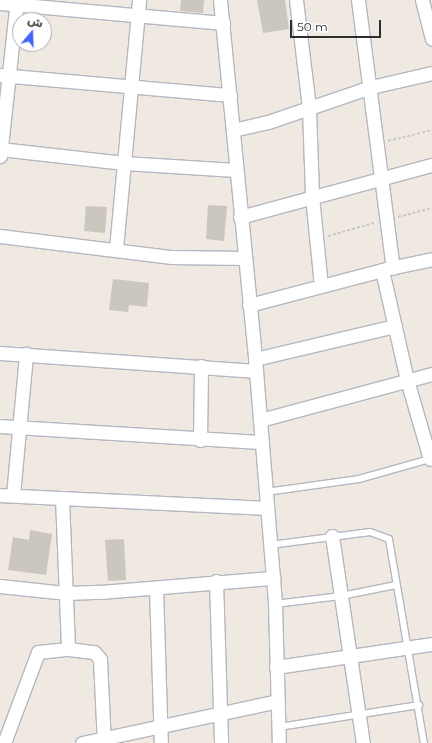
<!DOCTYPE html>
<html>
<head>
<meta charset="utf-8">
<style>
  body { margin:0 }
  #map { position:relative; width:432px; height:743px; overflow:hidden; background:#efe9e1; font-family:Montserrat,"Noto Sans Arabic",sans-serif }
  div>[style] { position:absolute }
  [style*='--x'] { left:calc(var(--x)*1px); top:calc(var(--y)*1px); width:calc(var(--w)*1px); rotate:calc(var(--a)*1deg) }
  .building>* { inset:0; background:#cbc7bf }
  .path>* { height:2px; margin-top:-1px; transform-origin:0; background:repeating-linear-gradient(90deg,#c9c9c9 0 3px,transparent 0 5px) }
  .roads { filter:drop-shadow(1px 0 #b4b7c1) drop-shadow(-1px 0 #b4b7c1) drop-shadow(0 1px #b4b7c1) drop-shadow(0 -1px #b4b7c1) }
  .lane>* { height:6px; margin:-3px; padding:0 3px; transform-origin:3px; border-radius:3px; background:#fff }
  .street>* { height:13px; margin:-6.5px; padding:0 6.5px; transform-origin:6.5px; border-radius:6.5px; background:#fff }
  span { translate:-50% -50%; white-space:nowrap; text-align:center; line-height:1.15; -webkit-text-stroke:4px #fff; paint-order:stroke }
  .north { position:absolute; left:12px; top:12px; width:40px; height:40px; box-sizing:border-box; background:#fff; border:1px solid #ababab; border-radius:50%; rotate:19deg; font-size:11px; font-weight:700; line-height:16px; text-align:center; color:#2e2e2e }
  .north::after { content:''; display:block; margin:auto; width:14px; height:18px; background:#4264fb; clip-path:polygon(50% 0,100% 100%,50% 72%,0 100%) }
  .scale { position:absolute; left:290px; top:20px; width:91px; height:18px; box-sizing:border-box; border:2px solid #2e2e2e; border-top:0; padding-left:5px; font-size:12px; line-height:14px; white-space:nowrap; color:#2e2e2e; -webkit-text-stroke:3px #fff; paint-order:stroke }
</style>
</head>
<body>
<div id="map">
  <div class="building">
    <div style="clip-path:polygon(181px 0,204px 0,203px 13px,180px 11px)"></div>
    <div style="clip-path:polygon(257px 0,285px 0,289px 29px,263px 33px)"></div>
    <div style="clip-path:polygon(208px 205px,227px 206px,224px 241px,206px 239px)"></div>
    <div style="clip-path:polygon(86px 206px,107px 207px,105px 233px,84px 231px)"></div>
    <div style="clip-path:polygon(113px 279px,149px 283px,147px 307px,129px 305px,128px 312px,109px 310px)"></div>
    <div style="clip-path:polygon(30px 530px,52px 534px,46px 575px,8px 570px,13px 537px,29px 540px)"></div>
    <div style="clip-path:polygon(124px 539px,126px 580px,108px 581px,105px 540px)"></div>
  </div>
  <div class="path">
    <div style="--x:388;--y:141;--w:45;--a:-14"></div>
    <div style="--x:398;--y:217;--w:35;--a:-15"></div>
    <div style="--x:328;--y:236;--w:48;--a:-15.8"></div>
  </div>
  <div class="roads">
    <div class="lane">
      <div style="--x:266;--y:492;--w:94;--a:-8"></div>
      <div style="--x:359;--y:479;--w:74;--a:-15.7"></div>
      <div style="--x:270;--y:545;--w:101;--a:-7.4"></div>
      <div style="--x:370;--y:532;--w:20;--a:20"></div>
      <div style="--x:389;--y:539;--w:207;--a:80.3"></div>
      <div style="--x:275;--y:604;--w:66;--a:-6.9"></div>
      <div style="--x:341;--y:596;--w:56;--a:-11.3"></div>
      <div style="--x:279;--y:727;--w:142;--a:-8.9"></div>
    </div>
    <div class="street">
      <div style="--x:220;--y:0;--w:361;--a:84.4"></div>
      <div style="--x:255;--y:359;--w:246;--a:85.3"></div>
      <div style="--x:275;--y:604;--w:139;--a:88.4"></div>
      <div style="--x:296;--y:0;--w:109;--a:83.1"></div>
      <div style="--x:309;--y:108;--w:88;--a:88"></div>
      <div style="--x:312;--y:196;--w:90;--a:84.3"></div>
      <div style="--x:358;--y:0;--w:270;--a:82.6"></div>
      <div style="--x:422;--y:0;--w:40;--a:75.6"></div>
      <div style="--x:0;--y:3;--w:224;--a:5.1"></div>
      <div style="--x:0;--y:75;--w:231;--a:5"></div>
      <div style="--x:233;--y:130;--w:36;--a:-13"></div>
      <div style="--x:268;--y:122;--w:109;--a:-18.8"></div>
      <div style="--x:371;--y:87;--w:63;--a:-12.9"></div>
      <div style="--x:0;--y:149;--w:125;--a:6.4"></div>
      <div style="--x:124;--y:163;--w:112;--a:3.6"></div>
      <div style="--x:0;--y:156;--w:157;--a:-83.8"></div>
      <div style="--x:240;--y:217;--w:199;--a:-15.2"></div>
      <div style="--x:0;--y:236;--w:173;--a:7"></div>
      <div style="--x:172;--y:257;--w:72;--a:0.8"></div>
      <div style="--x:116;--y:249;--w:250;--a:-84.7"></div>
      <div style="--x:385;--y:269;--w:48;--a:-12"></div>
      <div style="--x:249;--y:305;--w:138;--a:-14.7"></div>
      <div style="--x:382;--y:270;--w:113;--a:77.2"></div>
      <div style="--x:407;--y:380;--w:82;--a:73.8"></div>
      <div style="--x:0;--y:353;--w:257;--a:4"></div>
      <div style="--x:255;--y:359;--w:144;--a:-13.3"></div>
      <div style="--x:260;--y:420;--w:178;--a:-15"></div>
      <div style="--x:0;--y:426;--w:262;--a:3.5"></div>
      <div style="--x:200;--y:440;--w:74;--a:-89.2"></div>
      <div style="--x:0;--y:495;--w:267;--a:2.8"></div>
      <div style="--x:13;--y:495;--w:142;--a:-84.7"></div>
      <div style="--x:62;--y:498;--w:151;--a:87.7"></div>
      <div style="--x:332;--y:536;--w:209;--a:81.5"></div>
      <div style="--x:216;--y:581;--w:162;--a:88.2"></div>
      <div style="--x:0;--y:586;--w:65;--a:6.1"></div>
      <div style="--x:65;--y:593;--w:36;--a:-2"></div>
      <div style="--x:101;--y:592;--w:173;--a:-4.7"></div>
      <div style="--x:156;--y:588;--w:155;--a:88.2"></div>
      <div style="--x:276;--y:667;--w:158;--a:-8.4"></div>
      <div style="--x:4;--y:743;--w:97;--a:-69.5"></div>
      <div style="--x:38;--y:652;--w:30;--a:-6"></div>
      <div style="--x:68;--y:649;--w:26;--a:7"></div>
      <div style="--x:94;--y:652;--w:9;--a:49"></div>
      <div style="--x:100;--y:659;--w:84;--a:87.3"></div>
      <div style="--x:82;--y:743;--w:200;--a:-12.1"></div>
    </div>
  </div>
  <div class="north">ش</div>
  <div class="scale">50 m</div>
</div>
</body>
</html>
